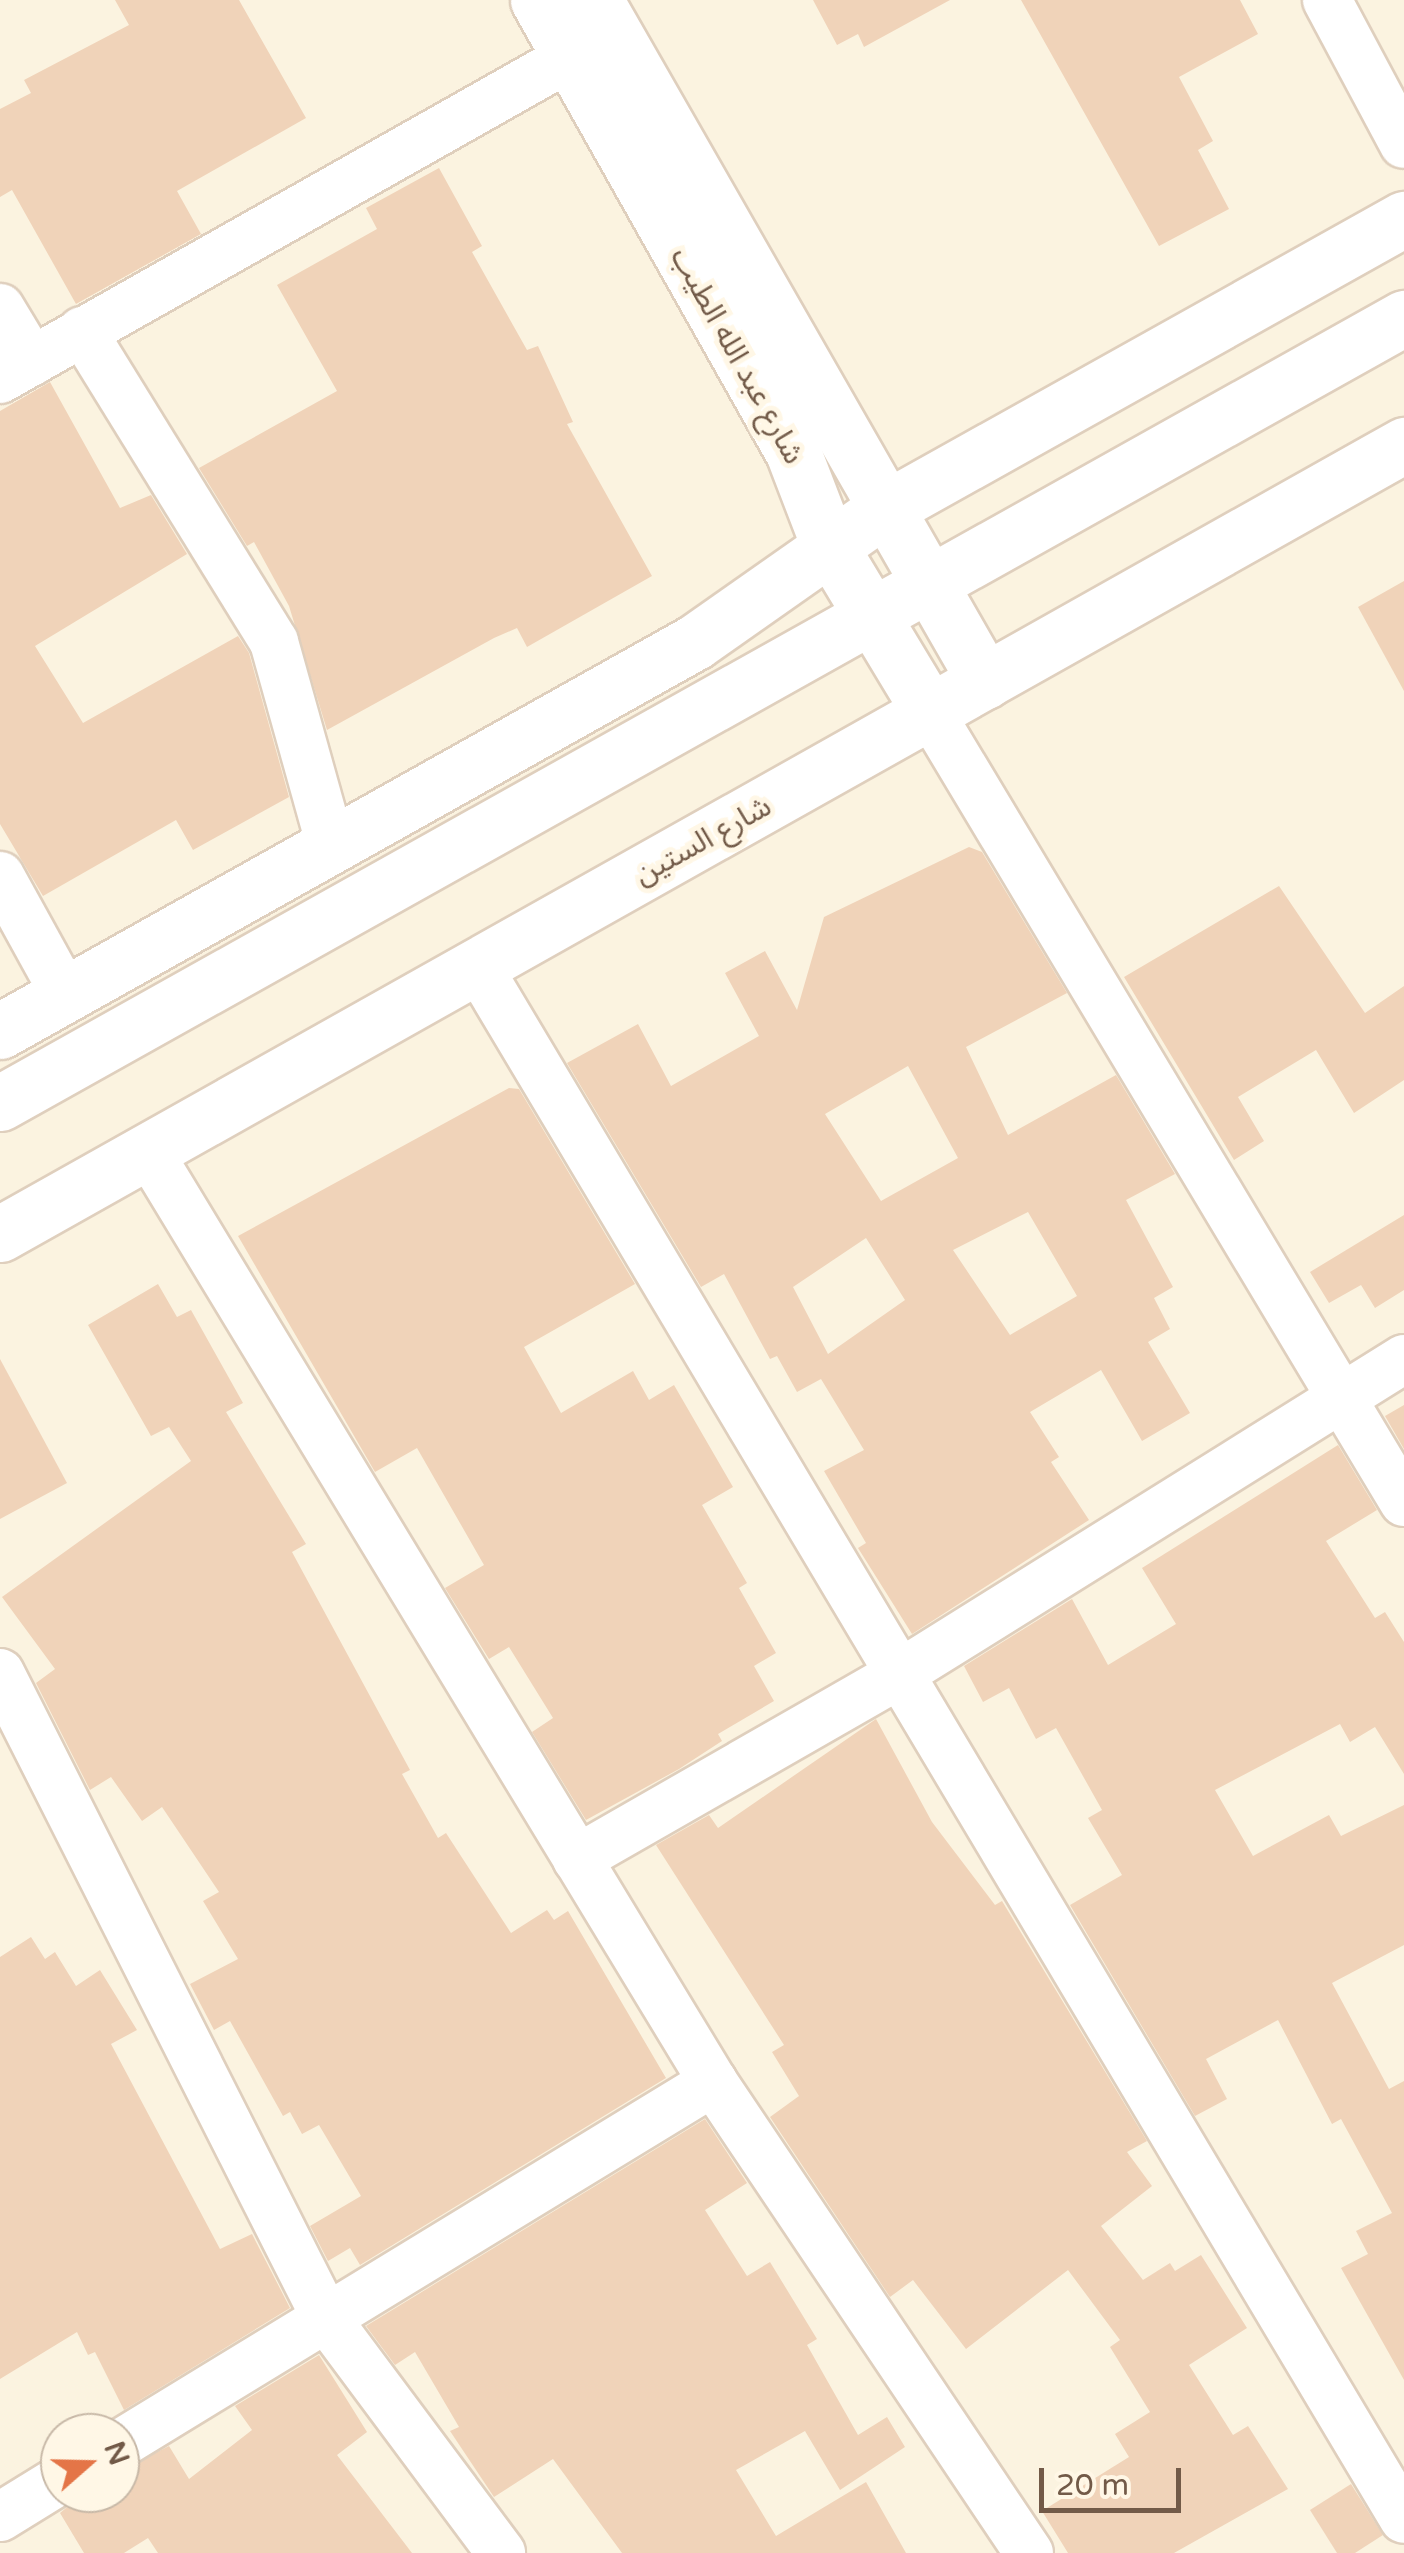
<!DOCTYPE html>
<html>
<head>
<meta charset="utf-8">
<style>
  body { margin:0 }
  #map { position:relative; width:1404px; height:2553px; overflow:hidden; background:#fbf3e0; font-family:"Varela Round","Noto Sans Arabic",sans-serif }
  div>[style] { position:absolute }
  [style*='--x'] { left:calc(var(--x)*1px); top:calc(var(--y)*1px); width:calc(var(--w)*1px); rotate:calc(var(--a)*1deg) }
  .building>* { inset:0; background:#f0d3b9 }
  .roads { filter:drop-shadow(2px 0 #dfcfbd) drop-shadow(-2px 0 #dfcfbd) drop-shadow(0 2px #dfcfbd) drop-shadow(0 -2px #dfcfbd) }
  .street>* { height:48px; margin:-24px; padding:0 24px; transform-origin:24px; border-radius:24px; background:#fff }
  .secondary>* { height:55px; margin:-27.5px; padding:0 27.5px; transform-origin:27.5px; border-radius:27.5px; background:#fff }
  span { translate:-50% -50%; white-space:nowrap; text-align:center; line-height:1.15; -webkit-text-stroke:10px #fff7e6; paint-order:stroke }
  .street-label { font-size:30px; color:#725a48 }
  .north { position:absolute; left:40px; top:2413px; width:100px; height:100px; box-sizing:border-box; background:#fff7e6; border:2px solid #c7b8a7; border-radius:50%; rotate:70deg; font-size:28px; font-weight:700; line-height:40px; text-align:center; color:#725a48 }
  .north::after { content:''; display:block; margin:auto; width:35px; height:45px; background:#e47547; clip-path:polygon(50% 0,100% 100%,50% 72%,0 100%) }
  .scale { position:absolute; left:1039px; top:2468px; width:142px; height:45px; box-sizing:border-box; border:5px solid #725a48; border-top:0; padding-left:12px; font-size:30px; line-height:35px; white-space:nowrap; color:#725a48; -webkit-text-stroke:8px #fff7e6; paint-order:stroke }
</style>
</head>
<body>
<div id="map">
  <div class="building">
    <div style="clip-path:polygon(115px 0,239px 0,306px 118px,177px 191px,201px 234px,76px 304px,12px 190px,0 197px,0 109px,31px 93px,24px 80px,129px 25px)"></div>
    <div style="clip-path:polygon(813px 0,950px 0,864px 47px,858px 34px,837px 45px)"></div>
    <div style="clip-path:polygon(1021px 0,1240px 0,1258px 34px,1179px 77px,1213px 141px,1198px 150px,1229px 209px,1159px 246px)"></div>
    <div style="clip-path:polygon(439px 168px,482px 246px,472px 252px,527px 350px,538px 346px,573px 422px,567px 424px,652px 576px,527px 647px,517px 628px,494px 638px,327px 730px,289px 606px,254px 542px,247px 546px,199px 468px,337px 391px,277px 285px,377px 229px,366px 208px)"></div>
    <div style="clip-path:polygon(50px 382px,120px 508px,151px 495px,187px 554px,35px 646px,83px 723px,238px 636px,249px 653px,289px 797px,193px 850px,176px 820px,43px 896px,0 824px,0 411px)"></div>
    <div style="clip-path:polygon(1404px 581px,1404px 691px,1358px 607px)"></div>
    <div style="clip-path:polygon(evenodd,969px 847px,982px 852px,1067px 993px,966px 1047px,1008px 1135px,1116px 1075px,1175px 1174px,1126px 1200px,1173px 1287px,1154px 1298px,1170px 1329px,1148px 1342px,1190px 1413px,1142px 1441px,1101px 1370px,1030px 1412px,1059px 1457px,1051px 1462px,1089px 1520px,912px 1634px,858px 1548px,866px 1543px,824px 1471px,864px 1450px,821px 1379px,797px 1392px,777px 1356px,770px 1359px,724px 1274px,701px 1287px,567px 1063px,638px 1024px,671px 1086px,759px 1036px,725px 973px,765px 951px,797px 1010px,824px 917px,969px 847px,908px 1066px,958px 1158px,881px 1201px,825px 1114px,908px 1066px,969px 847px,1028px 1212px,1077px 1296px,1010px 1335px,953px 1250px,1028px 1212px,969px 847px,866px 1238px,905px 1300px,828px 1354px,793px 1287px,866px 1238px)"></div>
    <div style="clip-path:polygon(1279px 886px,1365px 1013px,1404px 986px,1404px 1080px,1354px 1113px,1316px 1050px,1238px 1097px,1264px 1141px,1234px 1160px,1124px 977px)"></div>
    <div style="clip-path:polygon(509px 1088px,519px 1089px,635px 1284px,524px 1347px,561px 1413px,633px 1371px,649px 1400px,674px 1385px,733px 1487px,702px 1505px,747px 1583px,739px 1588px,776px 1653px,754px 1666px,774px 1701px,718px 1734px,722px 1741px,679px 1769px,586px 1820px,532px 1732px,553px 1718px,509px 1647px,489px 1659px,445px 1588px,484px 1565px,417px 1448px,375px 1472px,238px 1236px)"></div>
    <div style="clip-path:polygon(1404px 1215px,1404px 1290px,1375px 1308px,1361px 1285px,1329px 1303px,1310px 1272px)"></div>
    <div style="clip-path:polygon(158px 1284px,177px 1317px,191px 1310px,243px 1403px,226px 1412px,306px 1544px,292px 1552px,410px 1770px,402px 1774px,438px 1838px,446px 1833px,511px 1933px,547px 1910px,554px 1920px,568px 1911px,666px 2078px,360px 2265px,350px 2248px,328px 2261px,310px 2226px,361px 2196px,319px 2125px,302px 2134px,290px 2112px,283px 2116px,230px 2021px,214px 2030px,190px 1984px,238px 1959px,203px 1901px,219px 1892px,162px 1807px,142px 1821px,111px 1777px,90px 1790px,36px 1683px,55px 1669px,2px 1597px,191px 1461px,169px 1427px,151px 1436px,88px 1325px)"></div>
    <div style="clip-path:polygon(0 1359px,67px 1483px,0 1519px)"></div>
    <div style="clip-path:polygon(1404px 1405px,1404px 1449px,1385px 1416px)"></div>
    <div style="clip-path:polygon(1338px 1445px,1377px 1510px,1326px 1541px,1375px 1618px,1385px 1612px,1404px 1642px,1404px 1774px,1375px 1727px,1350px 1742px,1340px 1724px,1215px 1790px,1253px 1856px,1329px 1815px,1341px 1836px,1404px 1805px,1404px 1945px,1332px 1983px,1389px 2089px,1404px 2081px,1404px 2380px,1341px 2268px,1368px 2254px,1356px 2231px,1392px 2213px,1341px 2119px,1332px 2124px,1278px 2020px,1206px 2059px,1227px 2099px,1195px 2116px,1070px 1905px,1122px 1875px,1088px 1818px,1102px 1810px,1056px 1728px,1036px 1739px,1009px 1688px,983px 1702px,964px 1666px,1072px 1599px,1108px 1665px,1176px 1624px,1142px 1568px)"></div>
    <div style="clip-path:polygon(876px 1719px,932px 1822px,995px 1905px,1002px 1901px,1147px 2141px,1127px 2152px,1152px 2186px,1101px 2226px,1143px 2280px,1170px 2263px,1175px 2271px,1201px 2255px,1247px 2328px,1189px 2365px,1233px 2435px,1248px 2426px,1288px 2489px,1174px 2553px,1068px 2553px,1042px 2511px,1129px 2457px,1115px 2434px,1150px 2412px,1110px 2347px,1120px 2340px,1068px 2270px,966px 2349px,913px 2280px,890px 2297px,770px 2117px,799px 2096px,772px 2052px,784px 2045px,656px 1845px,709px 1815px,718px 1828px)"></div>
    <div style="clip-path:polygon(31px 1937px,45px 1959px,55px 1952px,76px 1986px,100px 1970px,137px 2030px,111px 2044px,220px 2249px,252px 2234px,290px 2308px,124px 2410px,95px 2352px,88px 2355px,77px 2332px,0 2379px,0 1957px)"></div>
    <div style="clip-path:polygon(705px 2119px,747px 2183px,705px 2210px,747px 2276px,770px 2262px,817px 2339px,807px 2345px,858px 2435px,887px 2417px,905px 2447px,840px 2490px,805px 2431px,736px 2470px,776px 2536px,866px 2482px,906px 2553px,622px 2553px,553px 2459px,494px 2497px,450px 2431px,459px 2427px,415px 2352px,395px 2365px,366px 2326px)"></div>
    <div style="clip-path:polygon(319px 2355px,367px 2432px,337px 2455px,412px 2553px,158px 2553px,148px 2538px,124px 2553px,84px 2553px,60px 2513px,84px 2493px,120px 2493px,120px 2471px,169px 2446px,189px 2479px,252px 2430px,235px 2406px)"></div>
    <div style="clip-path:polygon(1351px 2484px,1383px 2535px,1355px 2553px,1337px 2553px,1310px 2510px)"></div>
  </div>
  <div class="roads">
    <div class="street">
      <div style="--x:1327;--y:0;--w:163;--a:61.9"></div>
      <div style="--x:0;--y:308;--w:62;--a:58.9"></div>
      <div style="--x:82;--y:331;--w:365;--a:58.3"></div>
      <div style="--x:274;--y:642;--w:209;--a:74.4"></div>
      <div style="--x:0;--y:379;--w:691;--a:-29.46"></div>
      <div style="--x:931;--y:714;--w:919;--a:59.03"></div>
      <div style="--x:0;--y:876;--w:135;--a:61.2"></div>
      <div style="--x:478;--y:967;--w:1807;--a:59.18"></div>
      <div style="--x:148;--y:1151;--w:1089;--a:58.75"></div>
      <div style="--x:713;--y:2082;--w:567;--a:56.14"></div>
      <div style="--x:0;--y:1673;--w:723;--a:63.19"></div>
      <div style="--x:326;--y:2318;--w:293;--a:53.3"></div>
      <div style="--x:577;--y:1859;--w:368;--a:-29.8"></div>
      <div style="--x:896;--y:1676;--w:599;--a:-31.96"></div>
      <div style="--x:120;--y:2444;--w:695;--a:-31.4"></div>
      <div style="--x:0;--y:2517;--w:70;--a:-31.7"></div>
    </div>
    <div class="secondary">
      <div style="--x:538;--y:0;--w:519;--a:60.57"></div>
      <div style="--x:793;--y:452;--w:97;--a:69"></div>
      <div style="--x:828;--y:543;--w:200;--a:58.9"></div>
      <div style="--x:595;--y:0;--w:785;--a:60.2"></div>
      <div style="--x:0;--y:1031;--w:796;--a:-29.24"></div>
      <div style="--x:695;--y:642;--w:230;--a:-35.1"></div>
      <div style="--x:883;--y:510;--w:597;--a:-29.19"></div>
      <div style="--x:0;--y:1103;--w:1609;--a:-29.21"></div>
      <div style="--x:0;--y:1234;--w:1611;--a:-29.33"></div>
    </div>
  </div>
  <div class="street-label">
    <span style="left:737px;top:356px;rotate:61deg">شارع عبد الله الطيب</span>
    <span style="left:703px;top:841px;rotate:-29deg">شارع الستين</span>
  </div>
  <div class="north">N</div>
  <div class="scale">20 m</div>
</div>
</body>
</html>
